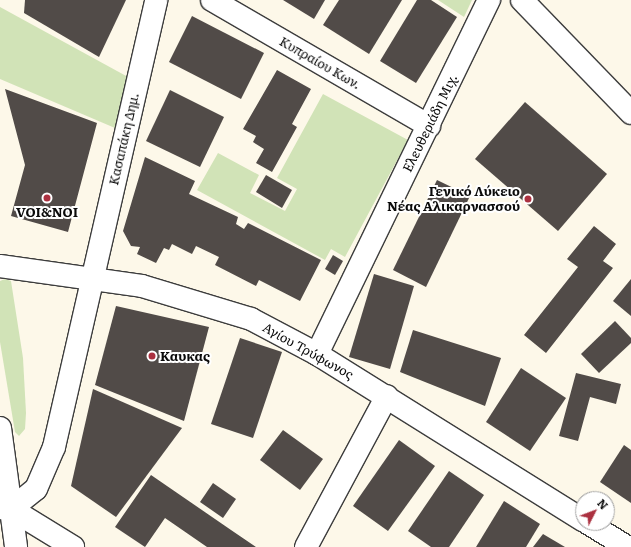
<!DOCTYPE html>
<html>
<head>
<meta charset="utf-8">
<style>
  body { margin:0 }
  #map { position:relative; width:631px; height:547px; overflow:hidden; background:#fdf8e9; font-family:Literata,serif }
  div>[style] { position:absolute }
  [style*='--x'] { left:calc(var(--x)*1px); top:calc(var(--y)*1px); width:calc(var(--w)*1px); rotate:calc(var(--a)*1deg) }
  .green>* { inset:0; background:#d1e3b7 }
  .building>* { inset:0; background:#514b48 }
  .roads { filter:drop-shadow(1px 0 #3d3d3d) drop-shadow(-1px 0 #3d3d3d) drop-shadow(0 1px #3d3d3d) drop-shadow(0 -1px #3d3d3d) }
  .minor>* { height:22px; margin:-11px; padding:0 11px; transform-origin:11px; border-radius:11px; background:#fff }
  .dots>* { width:11px; height:11px; translate:-50% -50%; box-sizing:border-box; border:2px solid #fff; border-radius:50% }
  span { translate:-50% -50%; white-space:nowrap; text-align:center; line-height:1.15; -webkit-text-stroke:4px #fff; paint-order:stroke }
  .street-label { font-size:13px; color:#0a0a0a }
  .poi-label { font-size:13px; color:#0a0a0a; font-weight:700 }
  .right { translate:-100% -50%; text-align:right }
  .left { translate:0 -50%; text-align:left }
  .north { position:absolute; left:575px; top:491px; width:40px; height:40px; box-sizing:border-box; background:#fff; border:1px solid #9d9d9d; border-radius:50%; rotate:48deg; font-size:11px; font-weight:700; line-height:16px; text-align:center; color:#0a0a0a }
  .north::after { content:''; display:block; margin:auto; width:14px; height:18px; background:#ab3140; clip-path:polygon(50% 0,100% 100%,50% 72%,0 100%) }
</style>
</head>
<body>
<div id="map">
  <div class="green">
    <div style="clip-path:polygon(438px 0,472px 0,464px 17px)"></div>
    <div style="clip-path:polygon(0 7px,128px 77px,115px 128px,0 79px)"></div>
    <div style="clip-path:polygon(323px 94px,408px 140px,345px 257px,331px 249px,325px 260px,197px 190px,218px 153px,259px 175px,250px 193px,285px 211px,297px 189px,277px 178px)"></div>
    <div style="clip-path:polygon(5px 279px,11px 281px,23px 358px,26px 413px,25px 429px,19px 436px,15px 432px,0 342px,0 281px)"></div>
  </div>
  <div class="building">
    <div style="clip-path:polygon(25px 0,126px 0,99px 57px,24px 13px)"></div>
    <div style="clip-path:polygon(283px 0,325px 0,314px 19px)"></div>
    <div style="clip-path:polygon(339px 0,402px 0,369px 54px,323px 25px)"></div>
    <div style="clip-path:polygon(417px 0,431px 0,457px 17px,416px 83px,380px 61px)"></div>
    <div style="clip-path:polygon(192px 16px,264px 53px,241px 99px,169px 62px)"></div>
    <div style="clip-path:polygon(277px 70px,311px 89px,292px 124px,297px 127px,272px 172px,256px 163px,264px 149px,253px 142px,256px 136px,243px 129px)"></div>
    <div style="clip-path:polygon(5px 89px,97px 123px,68px 232px,11px 216px,25px 165px)"></div>
    <div style="clip-path:polygon(170px 90px,224px 117px,200px 167px,146px 141px)"></div>
    <div style="clip-path:polygon(525px 102px,607px 174px,558px 231px,475px 159px)"></div>
    <div style="clip-path:polygon(145px 157px,195px 181px,189px 194px,238px 217px,236px 224px,244px 229px,248px 223px,321px 260px,300px 301px,259px 280px,256px 286px,215px 265px,219px 257px,196px 246px,192px 254px,172px 244px,169px 250px,164px 248px,156px 263px,137px 254px,140px 247px,131px 246px,123px 231px)"></div>
    <div style="clip-path:polygon(266px 175px,292px 190px,282px 208px,256px 192px)"></div>
    <div style="clip-path:polygon(437px 180px,470px 196px,426px 287px,393px 270px)"></div>
    <div style="clip-path:polygon(594px 226px,616px 244px,603px 261px,613px 268px,546px 353px,524px 335px,578px 267px,567px 259px)"></div>
    <div style="clip-path:polygon(333px 255px,343px 261px,335px 275px,325px 269px)"></div>
    <div style="clip-path:polygon(374px 274px,414px 286px,390px 369px,349px 357px)"></div>
    <div style="clip-path:polygon(631px 279px,631px 316px,613px 301px)"></div>
    <div style="clip-path:polygon(116px 306px,209px 327px,184px 421px,95px 385px)"></div>
    <div style="clip-path:polygon(615px 321px,631px 338px,631px 343px,599px 373px,581px 354px)"></div>
    <div style="clip-path:polygon(413px 330px,501px 358px,485px 406px,400px 372px)"></div>
    <div style="clip-path:polygon(240px 338px,282px 352px,253px 438px,211px 424px)"></div>
    <div style="clip-path:polygon(521px 368px,566px 398px,530px 451px,486px 422px)"></div>
    <div style="clip-path:polygon(576px 373px,621px 384px,616px 404px,590px 397px,578px 441px,559px 436px)"></div>
    <div style="clip-path:polygon(93px 389px,182px 428px,116px 517px,71px 486px)"></div>
    <div style="clip-path:polygon(283px 430px,323px 459px,300px 490px,260px 460px)"></div>
    <div style="clip-path:polygon(399px 440px,435px 466px,388px 531px,353px 506px)"></div>
    <div style="clip-path:polygon(624px 445px,631px 450px,631px 503px,600px 482px)"></div>
    <div style="clip-path:polygon(449px 471px,484px 495px,449px 547px,431px 547px,408px 531px)"></div>
    <div style="clip-path:polygon(151px 475px,231px 530px,256px 547px,207px 547px,165px 518px,145px 547px,115px 527px)"></div>
    <div style="clip-path:polygon(213px 483px,236px 499px,223px 518px,200px 502px)"></div>
    <div style="clip-path:polygon(504px 501px,540px 524px,526px 547px,476px 547px)"></div>
    <div style="clip-path:polygon(543px 534px,565px 547px,533px 547px)"></div>
  </div>
  <div class="roads">
    <div class="minor">
      <div style="--x:212;--y:0;--w:251;--a:30.1"></div>
      <div style="--x:522;--y:0;--w:157;--a:46"></div>
      <div style="--x:0;--y:266;--w:143;--a:8"></div>
      <div style="--x:142;--y:286;--w:114;--a:16.8"></div>
      <div style="--x:251;--y:319;--w:75;--a:27.9"></div>
      <div style="--x:317;--y:354;--w:314;--a:32"></div>
      <div style="--x:317;--y:354;--w:394;--a:-64.1"></div>
      <div style="--x:0;--y:428;--w:120;--a:82.3"></div>
      <div style="--x:0;--y:508;--w:11;--a:5"></div>
      <div style="--x:11;--y:509;--w:32;--a:-39"></div>
      <div style="--x:36;--y:489;--w:46;--a:-66.8"></div>
      <div style="--x:54;--y:447;--w:458;--a:-77.1"></div>
      <div style="--x:11;--y:509;--w:73;--a:31.5"></div>
      <div style="--x:588;--y:523;--w:46;--a:31.6"></div>
      <div style="--x:306;--y:547;--w:171;--a:-61.8"></div>
    </div>
  </div>
  <div class="dots">
    <div style="left:47px;top:198px;background:#ab3140"></div>
    <div style="left:528px;top:199px;background:#ab3140"></div>
    <div style="left:152px;top:356px;background:#ab3140"></div>
  </div>
  <div class="street-label">
    <span style="left:320px;top:63px;rotate:30deg">Κυπραίου Κων.</span>
    <span style="left:430px;top:123px;rotate:-64deg">Ελευθεριάδη Μιχ.</span>
    <span style="left:124px;top:139px;rotate:-77deg">Κασαπάκη Δημ.</span>
    <span style="left:308px;top:351px;rotate:29deg">Αγίου Τρύφωνος</span>
  </div>
  <div class="poi-label">
    <span class="right" style="left:520px;top:199px">Γενικό Λύκειο<br>Νέας Αλικαρνασσού</span>
    <span style="left:47px;top:212px">VOI&amp;NOI</span>
    <span class="left" style="left:160px;top:356px">Καυκας</span>
  </div>
  <div class="north">N</div>
</div>
</body>
</html>
